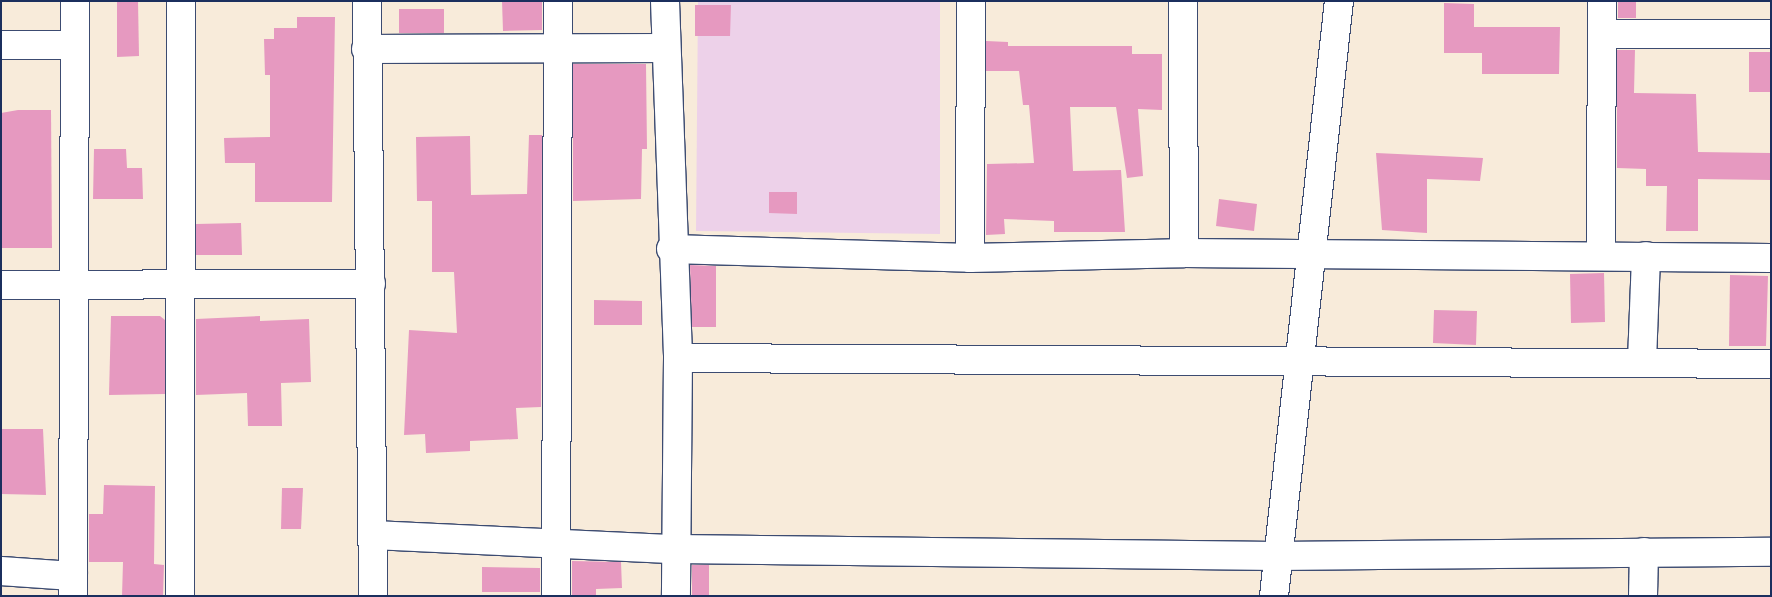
<!DOCTYPE html>
<html>
<head>
<meta charset="utf-8">
<style>
  body { margin:0 }
  #map { position:relative; width:1772px; height:597px; overflow:hidden; background:#f8ebda; font-family:Itim,sans-serif }
  div>[style] { position:absolute }
  [style*='--x'] { left:calc(var(--x)*1px); top:calc(var(--y)*1px); width:calc(var(--w)*1px); rotate:calc(var(--a)*1deg) }
  .built>* { inset:0; background:#edd1e9 }
  .building>* { inset:0; background:#e699c0 }
  .roads { filter:drop-shadow(1px 0 #3c4b71) drop-shadow(-1px 0 #3c4b71) drop-shadow(0 1px #3c4b71) drop-shadow(0 -1px #3c4b71) }
  .street>* { height:28px; margin:-14px; padding:0 14px; transform-origin:14px; border-radius:14px; background:#fff }
  span { translate:-50% -50%; white-space:nowrap; text-align:center; line-height:1.15; -webkit-text-stroke:4px #fff; paint-order:stroke }
  .frame { position:absolute; inset:0; border:2px solid #1b2f5e; pointer-events:none }
</style>
</head>
<body>
<div id="map">
  <div class="built">
    <div style="clip-path:polygon(698px 1px,940px 1px,940px 234px,696px 231px)"></div>
  </div>
  <div class="building">
    <div style="clip-path:polygon(117px 1px,138px 1px,139px 56px,117px 57px)"></div>
    <div style="clip-path:polygon(502px 1px,542px 1px,542px 30px,503px 31px)"></div>
    <div style="clip-path:polygon(1618px 1px,1636px 1px,1636px 18px,1618px 18px)"></div>
    <div style="clip-path:polygon(1444px 3px,1474px 4px,1474px 27px,1560px 27px,1559px 74px,1482px 74px,1482px 53px,1444px 53px)"></div>
    <div style="clip-path:polygon(695px 5px,731px 5px,730px 36px,695px 36px)"></div>
    <div style="clip-path:polygon(399px 9px,444px 9px,444px 33px,399px 33px)"></div>
    <div style="clip-path:polygon(297px 17px,335px 17px,332px 202px,255px 202px,255px 163px,225px 163px,224px 138px,270px 137px,270px 75px,265px 75px,264px 39px,274px 39px,274px 28px,297px 28px)"></div>
    <div style="clip-path:polygon(986px 41px,1008px 42px,1008px 46px,1132px 46px,1132px 54px,1162px 54px,1162px 110px,1138px 109px,1143px 176px,1127px 178px,1116px 107px,1070px 107px,1073px 171px,1121px 170px,1125px 232px,1054px 232px,1054px 221px,1004px 219px,1005px 234px,986px 235px,987px 164px,1034px 163px,1029px 105px,1023px 105px,1019px 71px,986px 71px)"></div>
    <div style="clip-path:polygon(1617px 50px,1635px 50px,1634px 93px,1696px 94px,1698px 152px,1771px 153px,1771px 180px,1698px 179px,1698px 231px,1666px 231px,1667px 186px,1646px 186px,1646px 169px,1617px 168px)"></div>
    <div style="clip-path:polygon(1749px 52px,1771px 52px,1771px 92px,1749px 92px)"></div>
    <div style="clip-path:polygon(573px 64px,646px 64px,647px 149px,642px 149px,641px 199px,573px 201px)"></div>
    <div style="clip-path:polygon(18px 110px,51px 110px,52px 248px,1px 248px,1px 113px)"></div>
    <div style="clip-path:polygon(529px 135px,542px 135px,541px 407px,516px 408px,518px 439px,470px 441px,470px 451px,426px 453px,425px 434px,404px 435px,409px 330px,457px 333px,454px 272px,432px 272px,432px 201px,417px 201px,416px 137px,470px 136px,471px 195px,527px 194px)"></div>
    <div style="clip-path:polygon(94px 149px,126px 149px,127px 168px,142px 168px,143px 199px,93px 199px)"></div>
    <div style="clip-path:polygon(1376px 153px,1483px 158px,1480px 181px,1427px 179px,1427px 233px,1382px 230px)"></div>
    <div style="clip-path:polygon(769px 192px,797px 192px,797px 214px,769px 213px)"></div>
    <div style="clip-path:polygon(1219px 199px,1257px 204px,1254px 231px,1216px 226px)"></div>
    <div style="clip-path:polygon(241px 223px,242px 255px,196px 255px,196px 224px)"></div>
    <div style="clip-path:polygon(690px 265px,716px 266px,716px 327px,692px 327px)"></div>
    <div style="clip-path:polygon(1604px 273px,1605px 322px,1571px 323px,1570px 274px)"></div>
    <div style="clip-path:polygon(1730px 275px,1768px 276px,1766px 346px,1729px 346px)"></div>
    <div style="clip-path:polygon(594px 300px,642px 301px,642px 325px,594px 325px)"></div>
    <div style="clip-path:polygon(1434px 310px,1477px 311px,1476px 345px,1433px 343px)"></div>
    <div style="clip-path:polygon(111px 316px,160px 316px,165px 320px,165px 394px,109px 395px)"></div>
    <div style="clip-path:polygon(260px 316px,260px 321px,309px 319px,311px 382px,281px 383px,282px 426px,248px 426px,247px 393px,196px 395px,196px 319px)"></div>
    <div style="clip-path:polygon(1px 429px,43px 429px,46px 495px,1px 494px)"></div>
    <div style="clip-path:polygon(104px 485px,155px 486px,154px 564px,164px 565px,163px 596px,122px 596px,123px 562px,89px 562px,89px 514px,103px 514px)"></div>
    <div style="clip-path:polygon(282px 488px,303px 488px,301px 529px,281px 529px)"></div>
    <div style="clip-path:polygon(572px 561px,621px 562px,622px 588px,596px 589px,596px 596px,572px 596px)"></div>
    <div style="clip-path:polygon(692px 565px,709px 565px,709px 596px,692px 596px)"></div>
    <div style="clip-path:polygon(482px 567px,540px 568px,540px 592px,482px 592px)"></div>
  </div>
  <div class="roads">
    <div class="street">
      <div style="--x:367;--y:1;--w:595;--a:89.42"></div>
      <div style="--x:665;--y:1;--w:357;--a:87.9"></div>
      <div style="--x:678;--y:358;--w:238;--a:90.5"></div>
      <div style="--x:1183;--y:1;--w:252;--a:89.8"></div>
      <div style="--x:1602;--y:34;--w:169;--a:0"></div>
      <div style="--x:1;--y:45;--w:73;--a:0"></div>
      <div style="--x:366;--y:49;--w:300;--a:-0.2"></div>
      <div style="--x:671;--y:249;--w:299;--a:1.7"></div>
      <div style="--x:970;--y:258;--w:214;--a:-1.3"></div>
      <div style="--x:1184;--y:253;--w:587;--a:0.49"></div>
      <div style="--x:1601;--y:256;--w:255;--a:-89.8"></div>
      <div style="--x:970;--y:258;--w:257;--a:-89.8"></div>
      <div style="--x:1;--y:285;--w:370;--a:-0.2"></div>
      <div style="--x:678;--y:358;--w:1093;--a:0.31"></div>
      <div style="--x:1642;--y:361;--w:105;--a:-87.8"></div>
      <div style="--x:373;--y:535;--w:302;--a:2.7"></div>
      <div style="--x:675;--y:549;--w:601;--a:0.67"></div>
      <div style="--x:1276;--y:556;--w:495;--a:-0.5"></div>
      <div style="--x:1;--y:571;--w:72;--a:4"></div>
      <div style="--x:73;--y:596;--w:595;--a:-89.81"></div>
      <div style="--x:180;--y:596;--w:595;--a:-89.9"></div>
      <div style="--x:556;--y:596;--w:595;--a:-89.81"></div>
      <div style="--x:1274;--y:596;--w:599;--a:-83.77"></div>
      <div style="--x:1643;--y:596;--w:44;--a:-88.7"></div>
    </div>
  </div>
  <div class="frame"></div>
</div>
</body>
</html>
